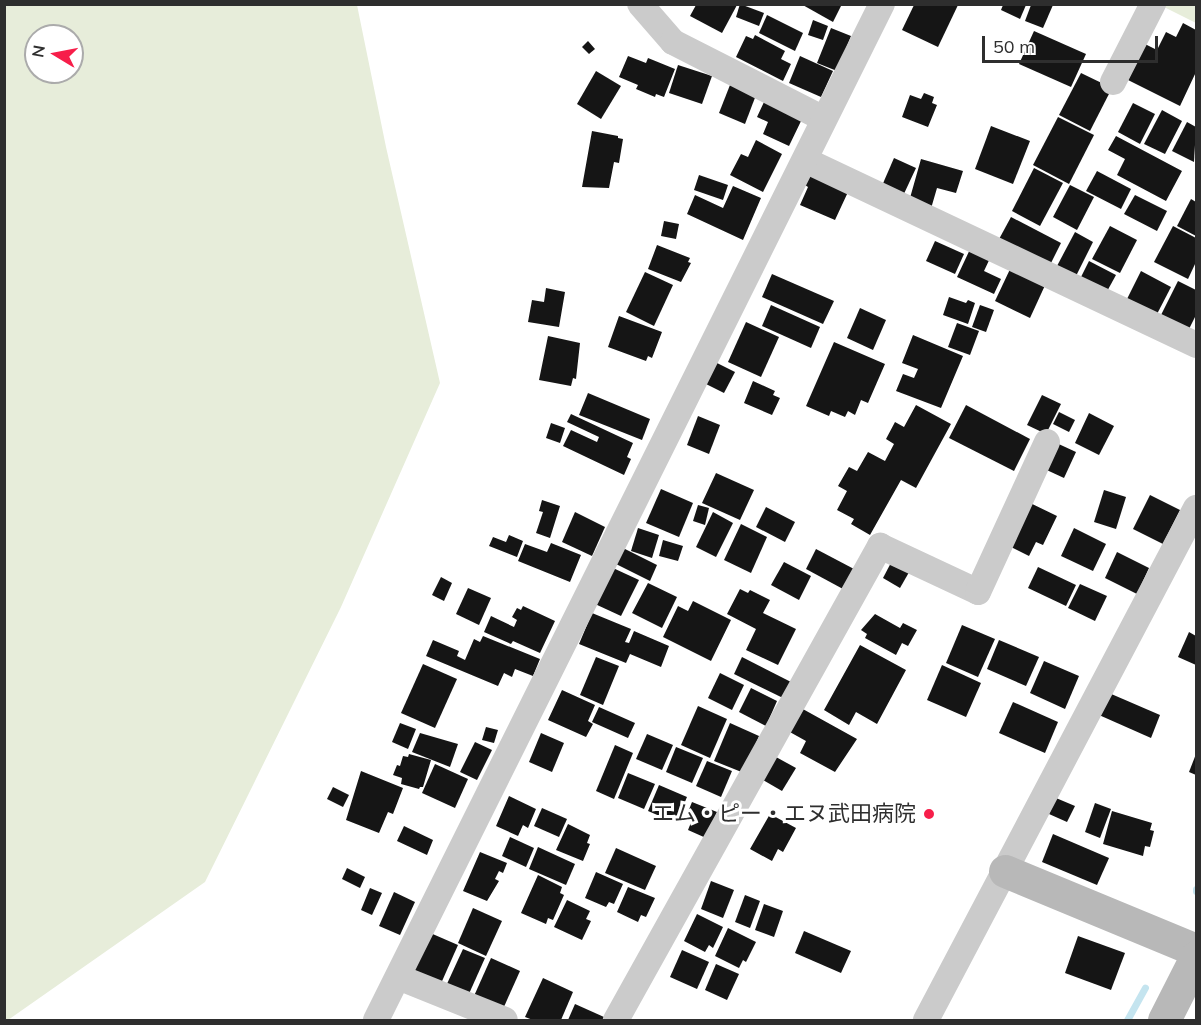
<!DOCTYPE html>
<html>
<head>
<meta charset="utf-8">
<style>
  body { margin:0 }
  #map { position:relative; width:1201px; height:1025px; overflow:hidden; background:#fff; font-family:Mulish,"Noto Sans JP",sans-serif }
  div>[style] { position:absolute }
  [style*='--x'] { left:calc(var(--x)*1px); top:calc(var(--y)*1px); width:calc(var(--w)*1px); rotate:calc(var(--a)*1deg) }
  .green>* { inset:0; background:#e7edda }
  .stream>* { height:7px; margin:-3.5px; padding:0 3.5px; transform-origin:3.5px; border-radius:3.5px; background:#c4e4ef }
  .building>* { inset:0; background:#151515 }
  .street>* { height:26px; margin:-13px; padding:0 13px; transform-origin:13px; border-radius:13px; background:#cbcbcb }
  .secondary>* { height:33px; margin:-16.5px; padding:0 16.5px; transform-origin:16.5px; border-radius:16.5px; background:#b8b8b8 }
  .dots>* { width:16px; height:16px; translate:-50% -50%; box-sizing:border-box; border:3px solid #fff; border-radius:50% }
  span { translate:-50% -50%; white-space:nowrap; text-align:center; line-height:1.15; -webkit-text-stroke:6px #fff; paint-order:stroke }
  .poi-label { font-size:22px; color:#2e2e2e }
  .right { translate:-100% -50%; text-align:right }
  .frame { position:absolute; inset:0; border:6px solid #2e2e2e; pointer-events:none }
  .north { position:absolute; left:24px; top:24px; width:60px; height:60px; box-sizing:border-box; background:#fff; border:2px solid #ababab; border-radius:50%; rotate:280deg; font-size:16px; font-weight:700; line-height:24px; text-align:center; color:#2e2e2e }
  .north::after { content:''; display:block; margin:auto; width:21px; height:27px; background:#f71e4a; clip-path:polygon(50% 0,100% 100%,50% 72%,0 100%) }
  .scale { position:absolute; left:982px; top:36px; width:176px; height:27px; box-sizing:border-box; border:3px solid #2e2e2e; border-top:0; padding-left:8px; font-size:18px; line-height:21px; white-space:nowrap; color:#2e2e2e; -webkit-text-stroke:4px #fff; paint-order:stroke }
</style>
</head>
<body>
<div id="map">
  <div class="green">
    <div style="clip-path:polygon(evenodd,5px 4px,357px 5px,386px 147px,440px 383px,341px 607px,205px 882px,8px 1020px,4px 1020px,5px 4px,36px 36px,72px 36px,72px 72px,36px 72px,36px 36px)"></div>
    <div style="clip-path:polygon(1160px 5px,1196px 5px,1196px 23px)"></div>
  </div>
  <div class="stream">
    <div style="--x:1196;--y:891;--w:2;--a:-90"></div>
    <div style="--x:1127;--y:1020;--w:37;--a:-61"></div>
  </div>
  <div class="building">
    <div style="clip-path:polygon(740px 4px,764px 13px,759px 26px,736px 17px)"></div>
    <div style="clip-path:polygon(801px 4px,842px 4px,833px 22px)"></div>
    <div style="clip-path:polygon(696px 5px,737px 5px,722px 33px,690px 16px)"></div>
    <div style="clip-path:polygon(914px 5px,958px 5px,938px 47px,902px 30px)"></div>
    <div style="clip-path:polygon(1003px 5px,1026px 5px,1020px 19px,1001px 10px)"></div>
    <div style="clip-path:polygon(1031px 5px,1053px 5px,1043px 28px,1025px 21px)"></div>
    <div style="clip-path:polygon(767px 15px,803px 33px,795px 51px,759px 33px)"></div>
    <div style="clip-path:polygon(813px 20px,828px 26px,823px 40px,808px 35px)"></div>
    <div style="clip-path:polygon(1183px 23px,1196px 30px,1196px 72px,1180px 106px,1128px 80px,1145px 44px,1157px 50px,1166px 32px,1176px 37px)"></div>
    <div style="clip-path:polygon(831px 28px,851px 36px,837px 71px,817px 63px)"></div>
    <div style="clip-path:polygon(1034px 31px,1086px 54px,1071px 87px,1019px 64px)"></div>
    <div style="clip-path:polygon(755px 35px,785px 51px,781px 59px,791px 64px,783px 81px,736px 57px,746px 36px,753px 39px)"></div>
    <div style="clip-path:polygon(588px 41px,595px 49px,589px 54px,582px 47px)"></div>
    <div style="clip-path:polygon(628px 56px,646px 63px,648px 58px,675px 69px,664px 97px,656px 94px,655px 97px,636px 89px,638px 85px,619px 77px)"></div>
    <div style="clip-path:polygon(800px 56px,833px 71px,821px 97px,789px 83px)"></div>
    <div style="clip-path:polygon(678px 65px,712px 76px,702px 104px,669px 93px)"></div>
    <div style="clip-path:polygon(596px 71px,621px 86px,601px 119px,577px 104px)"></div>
    <div style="clip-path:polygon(1081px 73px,1112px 88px,1090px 131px,1059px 115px)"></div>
    <div style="clip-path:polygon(730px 85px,756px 95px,745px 124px,719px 113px)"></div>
    <div style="clip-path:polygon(924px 93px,934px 97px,932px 103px,937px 105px,928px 127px,902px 117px,910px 95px,921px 99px)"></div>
    <div style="clip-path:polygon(764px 102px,802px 119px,789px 146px,763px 134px,768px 122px,757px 117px)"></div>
    <div style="clip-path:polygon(1133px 103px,1155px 114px,1140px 144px,1118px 132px)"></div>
    <div style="clip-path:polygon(1162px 110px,1182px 121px,1165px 154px,1144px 144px)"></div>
    <div style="clip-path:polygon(1058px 117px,1094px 135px,1069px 184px,1033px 165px)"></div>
    <div style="clip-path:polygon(1187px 122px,1196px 127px,1194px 162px,1172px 151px)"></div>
    <div style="clip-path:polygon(991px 126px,1030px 141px,1013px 184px,975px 169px)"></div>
    <div style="clip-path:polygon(592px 131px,618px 136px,618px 138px,623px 139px,619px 163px,614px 162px,609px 188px,582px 187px)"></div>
    <div style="clip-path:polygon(1116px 136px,1182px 171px,1166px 201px,1117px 175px,1125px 159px,1108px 150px)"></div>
    <div style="clip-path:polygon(756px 140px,782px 154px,763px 192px,730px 175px,741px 154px,748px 157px)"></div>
    <div style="clip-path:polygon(894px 158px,916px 168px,902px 198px,881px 188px)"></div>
    <div style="clip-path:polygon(921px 159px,963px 171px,956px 193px,937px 188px,930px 212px,908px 205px)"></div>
    <div style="clip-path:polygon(1034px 168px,1063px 183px,1040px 226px,1012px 211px)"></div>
    <div style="clip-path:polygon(1097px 171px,1131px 189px,1121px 209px,1086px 191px)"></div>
    <div style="clip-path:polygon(699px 175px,728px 185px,723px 200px,694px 190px)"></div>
    <div style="clip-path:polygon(809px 175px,848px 192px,835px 220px,800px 205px,808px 187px,805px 185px)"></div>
    <div style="clip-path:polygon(1070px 185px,1094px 197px,1077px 230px,1053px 217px)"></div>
    <div style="clip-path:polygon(733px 186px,761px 198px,743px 240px,687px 214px,695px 195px,723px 208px)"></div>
    <div style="clip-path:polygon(1135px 195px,1167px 211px,1157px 231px,1124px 214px)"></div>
    <div style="clip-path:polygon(1191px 199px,1196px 202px,1196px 236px,1177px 226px)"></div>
    <div style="clip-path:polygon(1011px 217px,1061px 243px,1049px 267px,998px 241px)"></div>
    <div style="clip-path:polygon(664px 221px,679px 224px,676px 239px,661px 236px)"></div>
    <div style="clip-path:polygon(1110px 226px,1137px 240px,1120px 273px,1092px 259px)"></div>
    <div style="clip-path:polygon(1173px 226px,1196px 238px,1196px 262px,1188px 279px,1154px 262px)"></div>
    <div style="clip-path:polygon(1075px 232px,1093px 242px,1076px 276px,1057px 266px)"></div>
    <div style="clip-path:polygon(935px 241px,964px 254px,955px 274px,926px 261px)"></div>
    <div style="clip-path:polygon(657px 245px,690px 258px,688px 262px,691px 263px,681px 282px,648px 269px)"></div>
    <div style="clip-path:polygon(972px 245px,992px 254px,984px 271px,1001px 279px,994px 294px,957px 277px)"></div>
    <div style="clip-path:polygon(1089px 261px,1116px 275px,1105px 295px,1079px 281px)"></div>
    <div style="clip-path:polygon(1012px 265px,1047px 281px,1030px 318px,995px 301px)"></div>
    <div style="clip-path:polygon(1141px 271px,1171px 287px,1156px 316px,1126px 301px)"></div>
    <div style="clip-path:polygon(645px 272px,673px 285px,654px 326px,626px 312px)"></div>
    <div style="clip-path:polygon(772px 274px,834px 301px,823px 324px,762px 297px)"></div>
    <div style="clip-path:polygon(1178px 281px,1196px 290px,1196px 315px,1186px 335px,1158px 321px)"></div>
    <div style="clip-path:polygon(546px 288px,565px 292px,559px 327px,528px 322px,532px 300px,544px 302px)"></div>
    <div style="clip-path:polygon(949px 297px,966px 303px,968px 300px,975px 303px,968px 324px,943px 315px)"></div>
    <div style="clip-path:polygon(771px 305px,820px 327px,811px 348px,762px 326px)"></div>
    <div style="clip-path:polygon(980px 305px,994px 310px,986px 332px,972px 327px)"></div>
    <div style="clip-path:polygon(860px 308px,886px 320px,873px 350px,847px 338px)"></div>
    <div style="clip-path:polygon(619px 316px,662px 332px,652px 358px,648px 356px,646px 361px,608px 347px)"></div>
    <div style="clip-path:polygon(746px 322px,779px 337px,761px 377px,728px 362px)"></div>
    <div style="clip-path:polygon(957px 323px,979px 331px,970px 355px,948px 347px)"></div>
    <div style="clip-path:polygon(913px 335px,963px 356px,941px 408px,896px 391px,903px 374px,914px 378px,918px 369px,902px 363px)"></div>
    <div style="clip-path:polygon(548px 336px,580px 343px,576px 379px,573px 378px,571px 386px,539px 380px)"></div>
    <div style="clip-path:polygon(834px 342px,885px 364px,868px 403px,861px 400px,855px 415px,848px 411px,845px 417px,831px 411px,829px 416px,806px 406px)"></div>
    <div style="clip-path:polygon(711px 360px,735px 372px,724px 393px,700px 381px)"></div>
    <div style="clip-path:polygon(753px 381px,775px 391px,773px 395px,780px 398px,772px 415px,744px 403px)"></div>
    <div style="clip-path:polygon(588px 393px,650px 419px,642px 440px,579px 415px)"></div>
    <div style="clip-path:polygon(1042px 395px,1061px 404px,1046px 434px,1027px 425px)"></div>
    <div style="clip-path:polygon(916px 405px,951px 424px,916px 488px,901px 480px,870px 535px,851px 524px,854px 519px,837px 510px,847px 491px,838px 486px,849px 467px,857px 471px,868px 452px,885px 461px,894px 444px,886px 439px,895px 422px,904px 427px)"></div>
    <div style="clip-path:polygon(966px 405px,1030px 439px,1014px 471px,949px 438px)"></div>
    <div style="clip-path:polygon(1059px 412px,1075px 420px,1069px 432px,1053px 424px)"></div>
    <div style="clip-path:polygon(1089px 413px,1114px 426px,1099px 455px,1075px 443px)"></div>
    <div style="clip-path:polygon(571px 414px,633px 443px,627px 457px,631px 459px,624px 475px,563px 446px,571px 430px,597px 442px,599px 437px,567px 422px)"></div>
    <div style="clip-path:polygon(698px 416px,720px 425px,709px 454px,687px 445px)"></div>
    <div style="clip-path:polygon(551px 423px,565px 428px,560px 443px,546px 438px)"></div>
    <div style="clip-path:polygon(1050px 440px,1076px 452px,1064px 478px,1038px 466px)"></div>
    <div style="clip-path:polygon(716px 473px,754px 490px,740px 520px,702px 503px)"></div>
    <div style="clip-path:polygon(661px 489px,693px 503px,679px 537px,646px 523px)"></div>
    <div style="clip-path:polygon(1104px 490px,1126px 497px,1116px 529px,1094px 522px)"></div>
    <div style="clip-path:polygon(1150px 495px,1180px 510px,1163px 544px,1133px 529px)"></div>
    <div style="clip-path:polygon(542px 500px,560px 506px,550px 538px,536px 533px,543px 512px,539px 511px)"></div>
    <div style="clip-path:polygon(1024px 500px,1057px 516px,1043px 545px,1036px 542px,1029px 556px,1003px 543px)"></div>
    <div style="clip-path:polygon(698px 505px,709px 508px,705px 525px,693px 521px)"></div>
    <div style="clip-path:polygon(766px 507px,795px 522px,785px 542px,756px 527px)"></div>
    <div style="clip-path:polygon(575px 512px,605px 527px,592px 556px,562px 542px)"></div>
    <div style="clip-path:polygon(713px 512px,733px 523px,716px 557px,696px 547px)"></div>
    <div style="clip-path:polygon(741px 524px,767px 537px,751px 573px,724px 560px)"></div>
    <div style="clip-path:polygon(638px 528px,659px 535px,652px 558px,631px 551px)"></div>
    <div style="clip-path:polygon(1074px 528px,1106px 544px,1093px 571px,1061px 556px)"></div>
    <div style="clip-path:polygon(509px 535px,523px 541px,517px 557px,489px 546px,493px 537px,506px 542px)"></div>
    <div style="clip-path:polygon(663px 540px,683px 546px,678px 561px,659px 556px)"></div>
    <div style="clip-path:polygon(551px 543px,581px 555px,570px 582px,518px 561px,525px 544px,547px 552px)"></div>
    <div style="clip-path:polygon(621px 547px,657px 565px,650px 581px,614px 563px)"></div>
    <div style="clip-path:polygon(816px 549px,854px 569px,843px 589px,806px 569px)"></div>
    <div style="clip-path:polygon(1117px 552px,1149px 568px,1137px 594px,1105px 578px)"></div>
    <div style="clip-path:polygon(894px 557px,912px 567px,900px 588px,883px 578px)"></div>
    <div style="clip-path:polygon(784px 562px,811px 576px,799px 600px,771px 585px)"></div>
    <div style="clip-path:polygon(1038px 567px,1076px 585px,1066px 606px,1028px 588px)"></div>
    <div style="clip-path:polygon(613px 568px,639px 580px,621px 616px,595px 604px)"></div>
    <div style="clip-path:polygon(441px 577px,452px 583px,444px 601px,432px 595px)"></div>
    <div style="clip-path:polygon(648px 583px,677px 597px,662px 628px,632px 613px)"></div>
    <div style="clip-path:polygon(1080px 584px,1107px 596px,1095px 621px,1068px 608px)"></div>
    <div style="clip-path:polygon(468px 588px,491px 598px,479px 625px,456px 614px)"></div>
    <div style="clip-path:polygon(740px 589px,748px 593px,750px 590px,770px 600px,763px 613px,796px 629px,778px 665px,746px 650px,756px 629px,727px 614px)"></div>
    <div style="clip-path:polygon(693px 601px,731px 620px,711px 661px,663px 637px,678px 606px,688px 611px)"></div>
    <div style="clip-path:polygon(523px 606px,555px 621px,540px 653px,513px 641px,511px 644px,484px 632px,491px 616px,514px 627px,517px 620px,512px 617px,517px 608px,521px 610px)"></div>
    <div style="clip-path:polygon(592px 613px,631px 629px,625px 642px,629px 643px,634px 631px,669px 646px,661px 667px,630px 654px,626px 663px,579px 644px)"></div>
    <div style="clip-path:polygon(875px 614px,900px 628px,903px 623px,917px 630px,908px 646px,902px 643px,896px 655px,865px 638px,867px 634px,861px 630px)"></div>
    <div style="clip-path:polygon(962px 625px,995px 639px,978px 677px,946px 663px)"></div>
    <div style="clip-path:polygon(1189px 632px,1196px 636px,1196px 665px,1178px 657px)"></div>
    <div style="clip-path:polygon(483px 636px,540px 659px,533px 676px,515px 669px,512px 677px,504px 673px,498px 686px,426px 656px,433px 640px,459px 651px,457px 656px,465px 660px,474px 639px,480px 642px)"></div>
    <div style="clip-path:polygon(999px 640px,1039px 657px,1026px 686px,987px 669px)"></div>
    <div style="clip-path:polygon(860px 645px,906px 670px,877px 724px,856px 712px,849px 725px,824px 710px)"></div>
    <div style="clip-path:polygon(596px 657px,619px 666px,603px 705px,580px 695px)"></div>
    <div style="clip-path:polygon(742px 657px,791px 682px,783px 698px,734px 674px)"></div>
    <div style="clip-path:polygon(1044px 661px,1079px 676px,1065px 709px,1030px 693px)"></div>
    <div style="clip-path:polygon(423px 664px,457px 679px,435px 728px,401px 713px)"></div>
    <div style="clip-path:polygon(942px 665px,981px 683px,966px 717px,927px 700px)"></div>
    <div style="clip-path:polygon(720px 673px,744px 685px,732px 710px,708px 698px)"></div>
    <div style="clip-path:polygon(751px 688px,777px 701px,766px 726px,739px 712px)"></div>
    <div style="clip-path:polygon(562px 690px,595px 705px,588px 721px,593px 724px,586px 737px,548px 720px)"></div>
    <div style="clip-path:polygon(1109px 693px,1160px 715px,1151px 738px,1099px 715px)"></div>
    <div style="clip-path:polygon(1013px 702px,1058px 722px,1045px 753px,999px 733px)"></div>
    <div style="clip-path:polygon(698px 706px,727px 719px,710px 758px,681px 745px)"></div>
    <div style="clip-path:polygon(599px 707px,635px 723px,628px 738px,592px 722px)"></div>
    <div style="clip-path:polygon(801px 708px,857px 739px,835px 772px,800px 753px,806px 741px,788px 731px)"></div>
    <div style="clip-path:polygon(400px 723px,416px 729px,408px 749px,392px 742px)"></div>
    <div style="clip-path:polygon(730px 723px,759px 736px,744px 773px,714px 761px)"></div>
    <div style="clip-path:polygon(486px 727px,498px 730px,494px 743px,482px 740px)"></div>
    <div style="clip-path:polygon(420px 733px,458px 744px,450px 767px,412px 752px)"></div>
    <div style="clip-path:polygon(541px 733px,564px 743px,552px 772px,529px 762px)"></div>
    <div style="clip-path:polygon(647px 734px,673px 745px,662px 770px,636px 759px)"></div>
    <div style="clip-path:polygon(475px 742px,492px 750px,477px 780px,460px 772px)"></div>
    <div style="clip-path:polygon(615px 745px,633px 753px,614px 799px,596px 791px)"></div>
    <div style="clip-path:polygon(676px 747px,703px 758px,692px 783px,666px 772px)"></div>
    <div style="clip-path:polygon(409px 754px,431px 760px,423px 787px,420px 787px,419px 789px,401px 784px,402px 778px,393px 775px,397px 765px,400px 766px,403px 756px,408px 757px)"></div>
    <div style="clip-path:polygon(1196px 754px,1196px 775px,1189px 772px)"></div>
    <div style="clip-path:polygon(776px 757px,796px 768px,782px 791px,763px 780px)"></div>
    <div style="clip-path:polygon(707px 761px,732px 771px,721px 797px,696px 786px)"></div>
    <div style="clip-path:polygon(435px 764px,468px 779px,455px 808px,422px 793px)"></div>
    <div style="clip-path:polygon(361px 771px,403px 788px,393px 814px,388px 812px,379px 833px,346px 820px)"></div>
    <div style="clip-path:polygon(628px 773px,655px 784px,644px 809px,618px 798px)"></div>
    <div style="clip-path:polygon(659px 785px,687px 797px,676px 823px,648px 811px)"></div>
    <div style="clip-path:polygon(333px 787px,349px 795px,343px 807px,327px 799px)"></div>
    <div style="clip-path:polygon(509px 796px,536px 809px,528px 828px,523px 825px,518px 836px,496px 826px)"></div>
    <div style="clip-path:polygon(1056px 798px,1075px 806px,1067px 822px,1049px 814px)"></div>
    <div style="clip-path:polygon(692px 802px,717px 812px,706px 838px,688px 830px,692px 820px,686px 817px)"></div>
    <div style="clip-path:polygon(1095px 803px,1111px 809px,1100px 838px,1085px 832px)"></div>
    <div style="clip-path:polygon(542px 808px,567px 819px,559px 837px,534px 826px)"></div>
    <div style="clip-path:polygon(1112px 811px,1152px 823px,1150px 830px,1154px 831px,1150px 847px,1145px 846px,1143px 856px,1103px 844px)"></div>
    <div style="clip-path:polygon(770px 814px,796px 828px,783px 852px,778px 849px,772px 861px,750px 849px)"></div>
    <div style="clip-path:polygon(568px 824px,590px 835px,587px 843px,590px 844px,583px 861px,556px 850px)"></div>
    <div style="clip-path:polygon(404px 826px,433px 840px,427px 855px,397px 841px)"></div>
    <div style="clip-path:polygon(1053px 834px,1109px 858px,1097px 885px,1042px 862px)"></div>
    <div style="clip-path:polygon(510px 837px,534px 848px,526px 867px,502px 856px)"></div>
    <div style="clip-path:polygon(538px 847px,575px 864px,566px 885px,529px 869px)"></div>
    <div style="clip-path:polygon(616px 848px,656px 866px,645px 890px,605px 873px)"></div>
    <div style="clip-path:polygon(480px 852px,507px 863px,503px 873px,499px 871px,495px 879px,499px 881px,487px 901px,463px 891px)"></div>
    <div style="clip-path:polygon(347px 868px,365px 877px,360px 888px,342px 879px)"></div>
    <div style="clip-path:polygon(596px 872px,623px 884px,614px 904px,609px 902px,606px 907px,585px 898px)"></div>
    <div style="clip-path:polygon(538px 875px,562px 887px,560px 893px,564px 895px,553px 920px,548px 918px,546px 924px,521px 913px)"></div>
    <div style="clip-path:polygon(711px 881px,734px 890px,723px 918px,701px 909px)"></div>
    <div style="clip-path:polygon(628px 887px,655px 898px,646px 917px,641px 915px,638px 922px,617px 912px)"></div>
    <div style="clip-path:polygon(370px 888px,382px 893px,372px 915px,361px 910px)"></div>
    <div style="clip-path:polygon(394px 892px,415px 902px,400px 935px,379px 926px)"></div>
    <div style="clip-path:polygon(745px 895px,760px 901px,750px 928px,735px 922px)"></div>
    <div style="clip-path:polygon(567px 900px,590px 911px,586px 919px,591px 921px,582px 940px,554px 927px)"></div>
    <div style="clip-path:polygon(764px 904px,783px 911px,774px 937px,755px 930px)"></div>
    <div style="clip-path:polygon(473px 908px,502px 921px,486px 956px,458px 943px)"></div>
    <div style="clip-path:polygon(697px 914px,723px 927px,713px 948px,709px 945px,705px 952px,684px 941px)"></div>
    <div style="clip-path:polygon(728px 928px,756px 942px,746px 962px,743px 960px,739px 968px,715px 956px)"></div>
    <div style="clip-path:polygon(804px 931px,851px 951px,841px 973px,795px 953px)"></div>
    <div style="clip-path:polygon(428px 932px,458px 945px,439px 988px,409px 974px)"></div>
    <div style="clip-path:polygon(1078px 936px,1125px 953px,1111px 990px,1065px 973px)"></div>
    <div style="clip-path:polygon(463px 949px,485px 958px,468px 996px,446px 986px)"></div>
    <div style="clip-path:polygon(682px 950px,709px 962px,697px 989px,670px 977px)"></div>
    <div style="clip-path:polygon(491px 958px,520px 971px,503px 1009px,474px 996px)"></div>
    <div style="clip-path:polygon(716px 964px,739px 974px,727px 1000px,705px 990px)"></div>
    <div style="clip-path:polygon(543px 978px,573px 992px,561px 1020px,533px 1020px,525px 1017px)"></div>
    <div style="clip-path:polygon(575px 1004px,604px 1017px,602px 1020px,568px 1020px)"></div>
  </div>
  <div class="street">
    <div style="--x:640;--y:4;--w:50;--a:49"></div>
    <div style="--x:673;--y:42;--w:169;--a:27"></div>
    <div style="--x:1113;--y:82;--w:88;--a:-62.9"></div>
    <div style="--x:805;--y:160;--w:433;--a:25.3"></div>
    <div style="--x:398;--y:977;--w:115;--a:21.9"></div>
    <div style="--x:376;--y:1020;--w:1135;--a:-63.53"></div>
    <div style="--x:616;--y:1020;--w:543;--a:-60.88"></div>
    <div style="--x:880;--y:546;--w:108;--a:25.1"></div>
    <div style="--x:978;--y:592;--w:165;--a:-65.3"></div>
    <div style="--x:926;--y:1020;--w:579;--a:-62.2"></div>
  </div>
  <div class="secondary">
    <div style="--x:1005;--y:871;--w:207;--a:22.5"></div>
    <div style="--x:1164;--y:1020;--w:71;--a:-63.1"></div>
  </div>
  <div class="dots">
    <div style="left:929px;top:814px;background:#f71e4a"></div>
  </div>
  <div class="poi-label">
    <span class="right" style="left:916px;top:814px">エム・ピー・エヌ武田病院</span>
  </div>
  <div class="frame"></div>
  <div class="north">N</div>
  <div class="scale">50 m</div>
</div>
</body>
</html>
